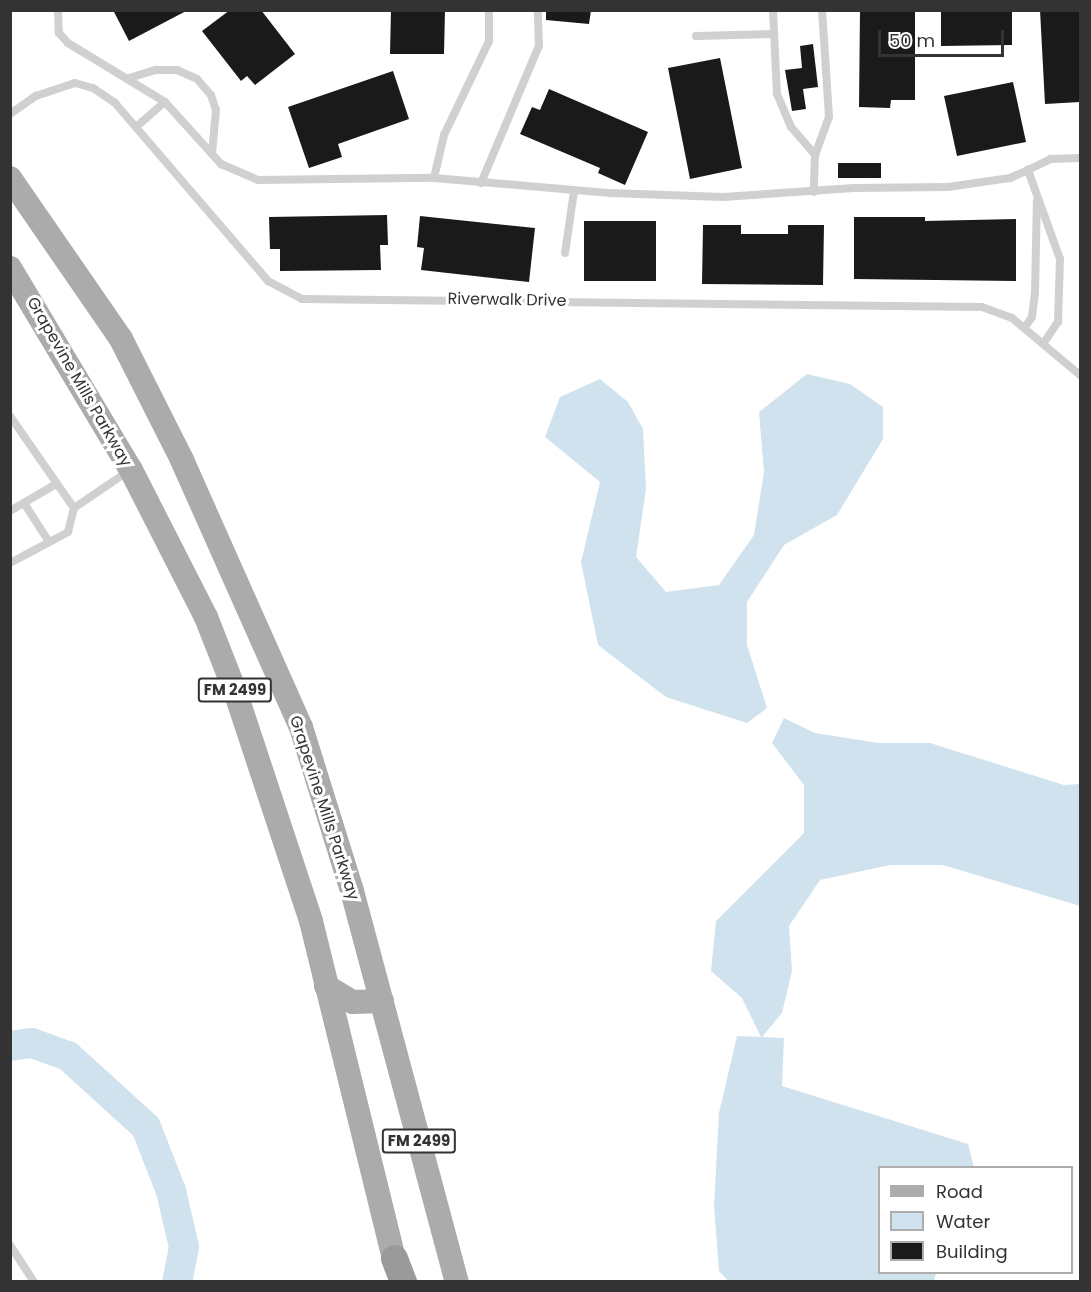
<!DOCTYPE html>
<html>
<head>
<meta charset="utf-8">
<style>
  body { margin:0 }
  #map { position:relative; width:1091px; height:1292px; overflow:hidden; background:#fff; font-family:Poppins,sans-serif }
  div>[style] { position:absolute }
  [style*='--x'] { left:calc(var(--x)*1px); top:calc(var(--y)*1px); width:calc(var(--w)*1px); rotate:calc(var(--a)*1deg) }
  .water>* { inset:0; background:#cfe2ee }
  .river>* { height:30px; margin:-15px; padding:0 15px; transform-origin:15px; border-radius:15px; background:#cfe2ee }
  .building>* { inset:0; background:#1a1a1a }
  .service>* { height:8px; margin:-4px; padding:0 4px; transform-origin:4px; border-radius:4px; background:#d0d0d0 }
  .primary>* { height:24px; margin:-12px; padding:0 12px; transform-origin:12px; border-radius:12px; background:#ababab }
  .motorway>* { height:27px; margin:-13.5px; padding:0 13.5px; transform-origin:13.5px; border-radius:13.5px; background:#9a9a9a }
  span { translate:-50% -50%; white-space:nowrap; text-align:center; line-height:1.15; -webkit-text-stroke:6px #fff; paint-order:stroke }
  .shield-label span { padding:2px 4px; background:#fff; border:2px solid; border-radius:4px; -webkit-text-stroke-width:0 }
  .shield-label { font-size:15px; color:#333; font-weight:700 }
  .street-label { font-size:16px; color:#333 }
  .frame { position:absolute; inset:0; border:12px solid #333; pointer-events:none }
  .legend { position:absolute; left:878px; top:1166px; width:195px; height:108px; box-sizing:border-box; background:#fff; border:2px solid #adadad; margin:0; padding:8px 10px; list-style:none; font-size:18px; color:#333 }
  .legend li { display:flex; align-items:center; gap:12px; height:30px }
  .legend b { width:30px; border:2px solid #adadad }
  .scale { position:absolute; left:878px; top:30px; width:126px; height:27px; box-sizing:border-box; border:3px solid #333; border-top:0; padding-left:8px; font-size:18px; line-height:21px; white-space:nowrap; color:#333; -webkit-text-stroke:4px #fff; paint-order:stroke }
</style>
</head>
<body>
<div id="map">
  <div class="water">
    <div style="clip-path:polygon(807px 374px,850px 384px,883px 407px,883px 439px,837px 515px,784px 545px,747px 602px,747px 645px,767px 708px,747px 723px,666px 697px,598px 645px,581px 562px,600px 482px,545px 437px,560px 397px,600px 379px,628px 402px,643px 429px,646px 489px,636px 557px,666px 592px,719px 585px,754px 535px,764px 472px,759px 412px)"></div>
    <div style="clip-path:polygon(784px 718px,815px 733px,878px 743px,930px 743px,1064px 785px,1080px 784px,1080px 906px,943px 865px,890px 865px,820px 880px,789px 926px,792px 971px,782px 1013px,762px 1037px,784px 1038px,782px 1086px,968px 1144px,974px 1167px,880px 1168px,880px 1272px,936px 1273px,934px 1281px,729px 1282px,719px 1271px,714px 1206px,719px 1113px,737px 1036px,761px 1037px,742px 998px,711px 971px,716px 921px,804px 833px,804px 785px,772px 743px)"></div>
  </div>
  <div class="river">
    <div style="--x:10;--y:1046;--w:22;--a:-8"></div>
    <div style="--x:32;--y:1043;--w:38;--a:20"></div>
    <div style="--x:68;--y:1056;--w:105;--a:42.3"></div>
    <div style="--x:146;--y:1127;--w:69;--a:68.7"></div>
    <div style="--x:171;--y:1191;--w:57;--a:76.9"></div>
    <div style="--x:184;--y:1247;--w:36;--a:101"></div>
  </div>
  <div class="building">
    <div style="clip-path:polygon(113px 10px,188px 10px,129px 41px)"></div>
    <div style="clip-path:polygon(230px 10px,261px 10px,295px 54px,255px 85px,247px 76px,241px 81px,202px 31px)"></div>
    <div style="clip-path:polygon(391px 10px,445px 10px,444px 54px,390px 54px)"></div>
    <div style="clip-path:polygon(546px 10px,591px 10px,589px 24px,546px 20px)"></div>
    <div style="clip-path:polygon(860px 10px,915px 10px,915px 100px,891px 100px,890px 108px,859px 107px)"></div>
    <div style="clip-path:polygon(941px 10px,1012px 10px,1012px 45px,941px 46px)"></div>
    <div style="clip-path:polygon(1040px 10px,1080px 10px,1080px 102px,1045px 104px)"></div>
    <div style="clip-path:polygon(813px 44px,818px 87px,803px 89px,806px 109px,792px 111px,785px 70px,802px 68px,800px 46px)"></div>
    <div style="clip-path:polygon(720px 58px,742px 168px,690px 179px,668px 68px)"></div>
    <div style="clip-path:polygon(393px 71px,409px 119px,338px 144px,342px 157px,309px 168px,288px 107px)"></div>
    <div style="clip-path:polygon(1013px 82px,1026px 142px,957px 156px,944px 96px)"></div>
    <div style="clip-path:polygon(549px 89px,648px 132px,625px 185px,598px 173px,600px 168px,520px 134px,532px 107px,540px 110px)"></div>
    <div style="clip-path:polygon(838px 163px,881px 163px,881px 178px,838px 178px)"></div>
    <div style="clip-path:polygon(387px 215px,388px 245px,380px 245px,381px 270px,280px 271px,280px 249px,270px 249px,269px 217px)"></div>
    <div style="clip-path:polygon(420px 216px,535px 228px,529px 282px,421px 270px,424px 248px,417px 247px)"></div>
    <div style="clip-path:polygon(854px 217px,925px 217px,925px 221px,1016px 219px,1016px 281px,854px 279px)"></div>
    <div style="clip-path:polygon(584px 221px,656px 221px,656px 281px,584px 281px)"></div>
    <div style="clip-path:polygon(703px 225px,741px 225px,741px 234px,788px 234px,788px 225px,824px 225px,823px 285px,702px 284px)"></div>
  </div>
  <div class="service">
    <div style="--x:58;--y:10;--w:23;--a:88"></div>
    <div style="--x:59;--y:33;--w:13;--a:48"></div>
    <div style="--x:68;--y:43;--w:114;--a:31.3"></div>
    <div style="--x:773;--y:10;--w:84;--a:87.3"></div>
    <div style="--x:777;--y:94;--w:36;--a:67"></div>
    <div style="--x:791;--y:127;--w:37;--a:49"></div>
    <div style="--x:815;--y:155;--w:37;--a:92"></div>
    <div style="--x:696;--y:36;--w:78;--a:-1.5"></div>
    <div style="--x:129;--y:78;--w:28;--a:-17"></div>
    <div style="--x:156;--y:70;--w:21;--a:0"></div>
    <div style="--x:177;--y:70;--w:22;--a:24"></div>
    <div style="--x:197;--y:79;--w:21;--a:49"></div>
    <div style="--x:211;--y:95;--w:16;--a:72"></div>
    <div style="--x:216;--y:110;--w:44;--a:95.2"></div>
    <div style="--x:10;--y:114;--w:32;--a:-35"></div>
    <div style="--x:36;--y:96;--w:41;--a:-18.4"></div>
    <div style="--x:75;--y:83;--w:19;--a:16"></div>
    <div style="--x:93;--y:88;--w:27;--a:34"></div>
    <div style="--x:115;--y:103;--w:235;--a:49.3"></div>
    <div style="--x:268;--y:281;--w:38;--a:28"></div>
    <div style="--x:302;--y:299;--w:680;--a:0.67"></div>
    <div style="--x:982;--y:307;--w:32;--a:20"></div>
    <div style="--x:1012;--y:318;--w:89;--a:40"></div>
    <div style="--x:136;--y:127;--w:38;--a:-41"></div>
    <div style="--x:165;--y:102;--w:84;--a:47.9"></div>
    <div style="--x:221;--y:164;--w:40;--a:23.4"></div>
    <div style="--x:258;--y:180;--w:176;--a:-0.7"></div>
    <div style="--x:434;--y:178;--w:177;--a:4.9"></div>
    <div style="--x:610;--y:193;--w:113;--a:2"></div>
    <div style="--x:723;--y:197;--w:131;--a:-3.9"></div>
    <div style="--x:854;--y:188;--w:94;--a:-0.6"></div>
    <div style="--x:948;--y:187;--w:63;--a:-8.3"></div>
    <div style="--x:1010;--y:178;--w:20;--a:-24"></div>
    <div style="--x:815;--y:155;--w:40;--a:-69.8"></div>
    <div style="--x:829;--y:117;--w:107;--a:-93.7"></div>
    <div style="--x:434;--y:178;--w:44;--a:-76.9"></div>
    <div style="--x:444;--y:135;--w:104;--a:-64.4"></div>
    <div style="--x:489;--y:41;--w:31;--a:-90"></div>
    <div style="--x:481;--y:183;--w:149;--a:-67.1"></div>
    <div style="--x:539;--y:46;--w:36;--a:-92"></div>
    <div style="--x:565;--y:253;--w:63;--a:-81.7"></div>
    <div style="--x:1025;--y:327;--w:12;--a:-55"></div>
    <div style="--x:1032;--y:317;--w:24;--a:-83"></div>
    <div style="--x:1035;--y:293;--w:92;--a:-88.8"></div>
    <div style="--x:1043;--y:344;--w:27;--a:-56"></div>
    <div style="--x:1058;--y:322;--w:63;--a:-88.2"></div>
    <div style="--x:1060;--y:259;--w:95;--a:-109.8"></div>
    <div style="--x:1028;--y:170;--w:25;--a:-26"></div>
    <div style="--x:1051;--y:159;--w:29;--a:-2"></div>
    <div style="--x:10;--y:416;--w:112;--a:55.2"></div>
    <div style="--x:24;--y:503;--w:46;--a:57.3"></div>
    <div style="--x:10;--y:511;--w:53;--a:-30.4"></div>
    <div style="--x:10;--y:563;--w:66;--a:-28.1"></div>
    <div style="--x:68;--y:532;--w:25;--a:-76"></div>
    <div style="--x:74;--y:508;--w:64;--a:-34.2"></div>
    <div style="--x:10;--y:1245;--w:44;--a:57"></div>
  </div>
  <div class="primary">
    <div style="--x:10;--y:178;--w:196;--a:55.4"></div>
    <div style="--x:121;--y:339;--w:136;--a:63.2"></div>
    <div style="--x:182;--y:460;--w:292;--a:66"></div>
    <div style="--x:301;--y:727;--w:172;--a:72.7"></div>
    <div style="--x:352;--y:891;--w:405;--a:75"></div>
    <div style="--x:10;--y:268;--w:235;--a:59.1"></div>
    <div style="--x:131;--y:470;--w:165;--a:63"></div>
    <div style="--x:206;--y:617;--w:79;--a:68.6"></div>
    <div style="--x:235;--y:691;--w:242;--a:71.7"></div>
    <div style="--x:311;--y:921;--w:347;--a:76.2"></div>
    <div style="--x:326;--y:986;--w:31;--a:31"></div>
    <div style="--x:353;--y:1002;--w:29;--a:-2"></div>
  </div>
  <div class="motorway">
    <div style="--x:394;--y:1258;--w:26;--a:69"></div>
  </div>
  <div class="shield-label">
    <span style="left:235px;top:690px">FM 2499</span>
    <span style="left:419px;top:1141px">FM 2499</span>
  </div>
  <div class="street-label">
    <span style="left:507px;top:300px;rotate:1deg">Riverwalk Drive</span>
    <span style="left:79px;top:382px;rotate:60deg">Grapevine Mills Parkway</span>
    <span style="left:324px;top:808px;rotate:72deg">Grapevine Mills Parkway</span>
  </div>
  <div class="frame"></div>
  <ul class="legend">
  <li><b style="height:8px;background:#ababab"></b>Road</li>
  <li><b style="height:16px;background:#cfe2ee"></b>Water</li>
  <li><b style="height:16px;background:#1a1a1a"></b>Building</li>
  </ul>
  <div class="scale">50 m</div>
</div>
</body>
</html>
